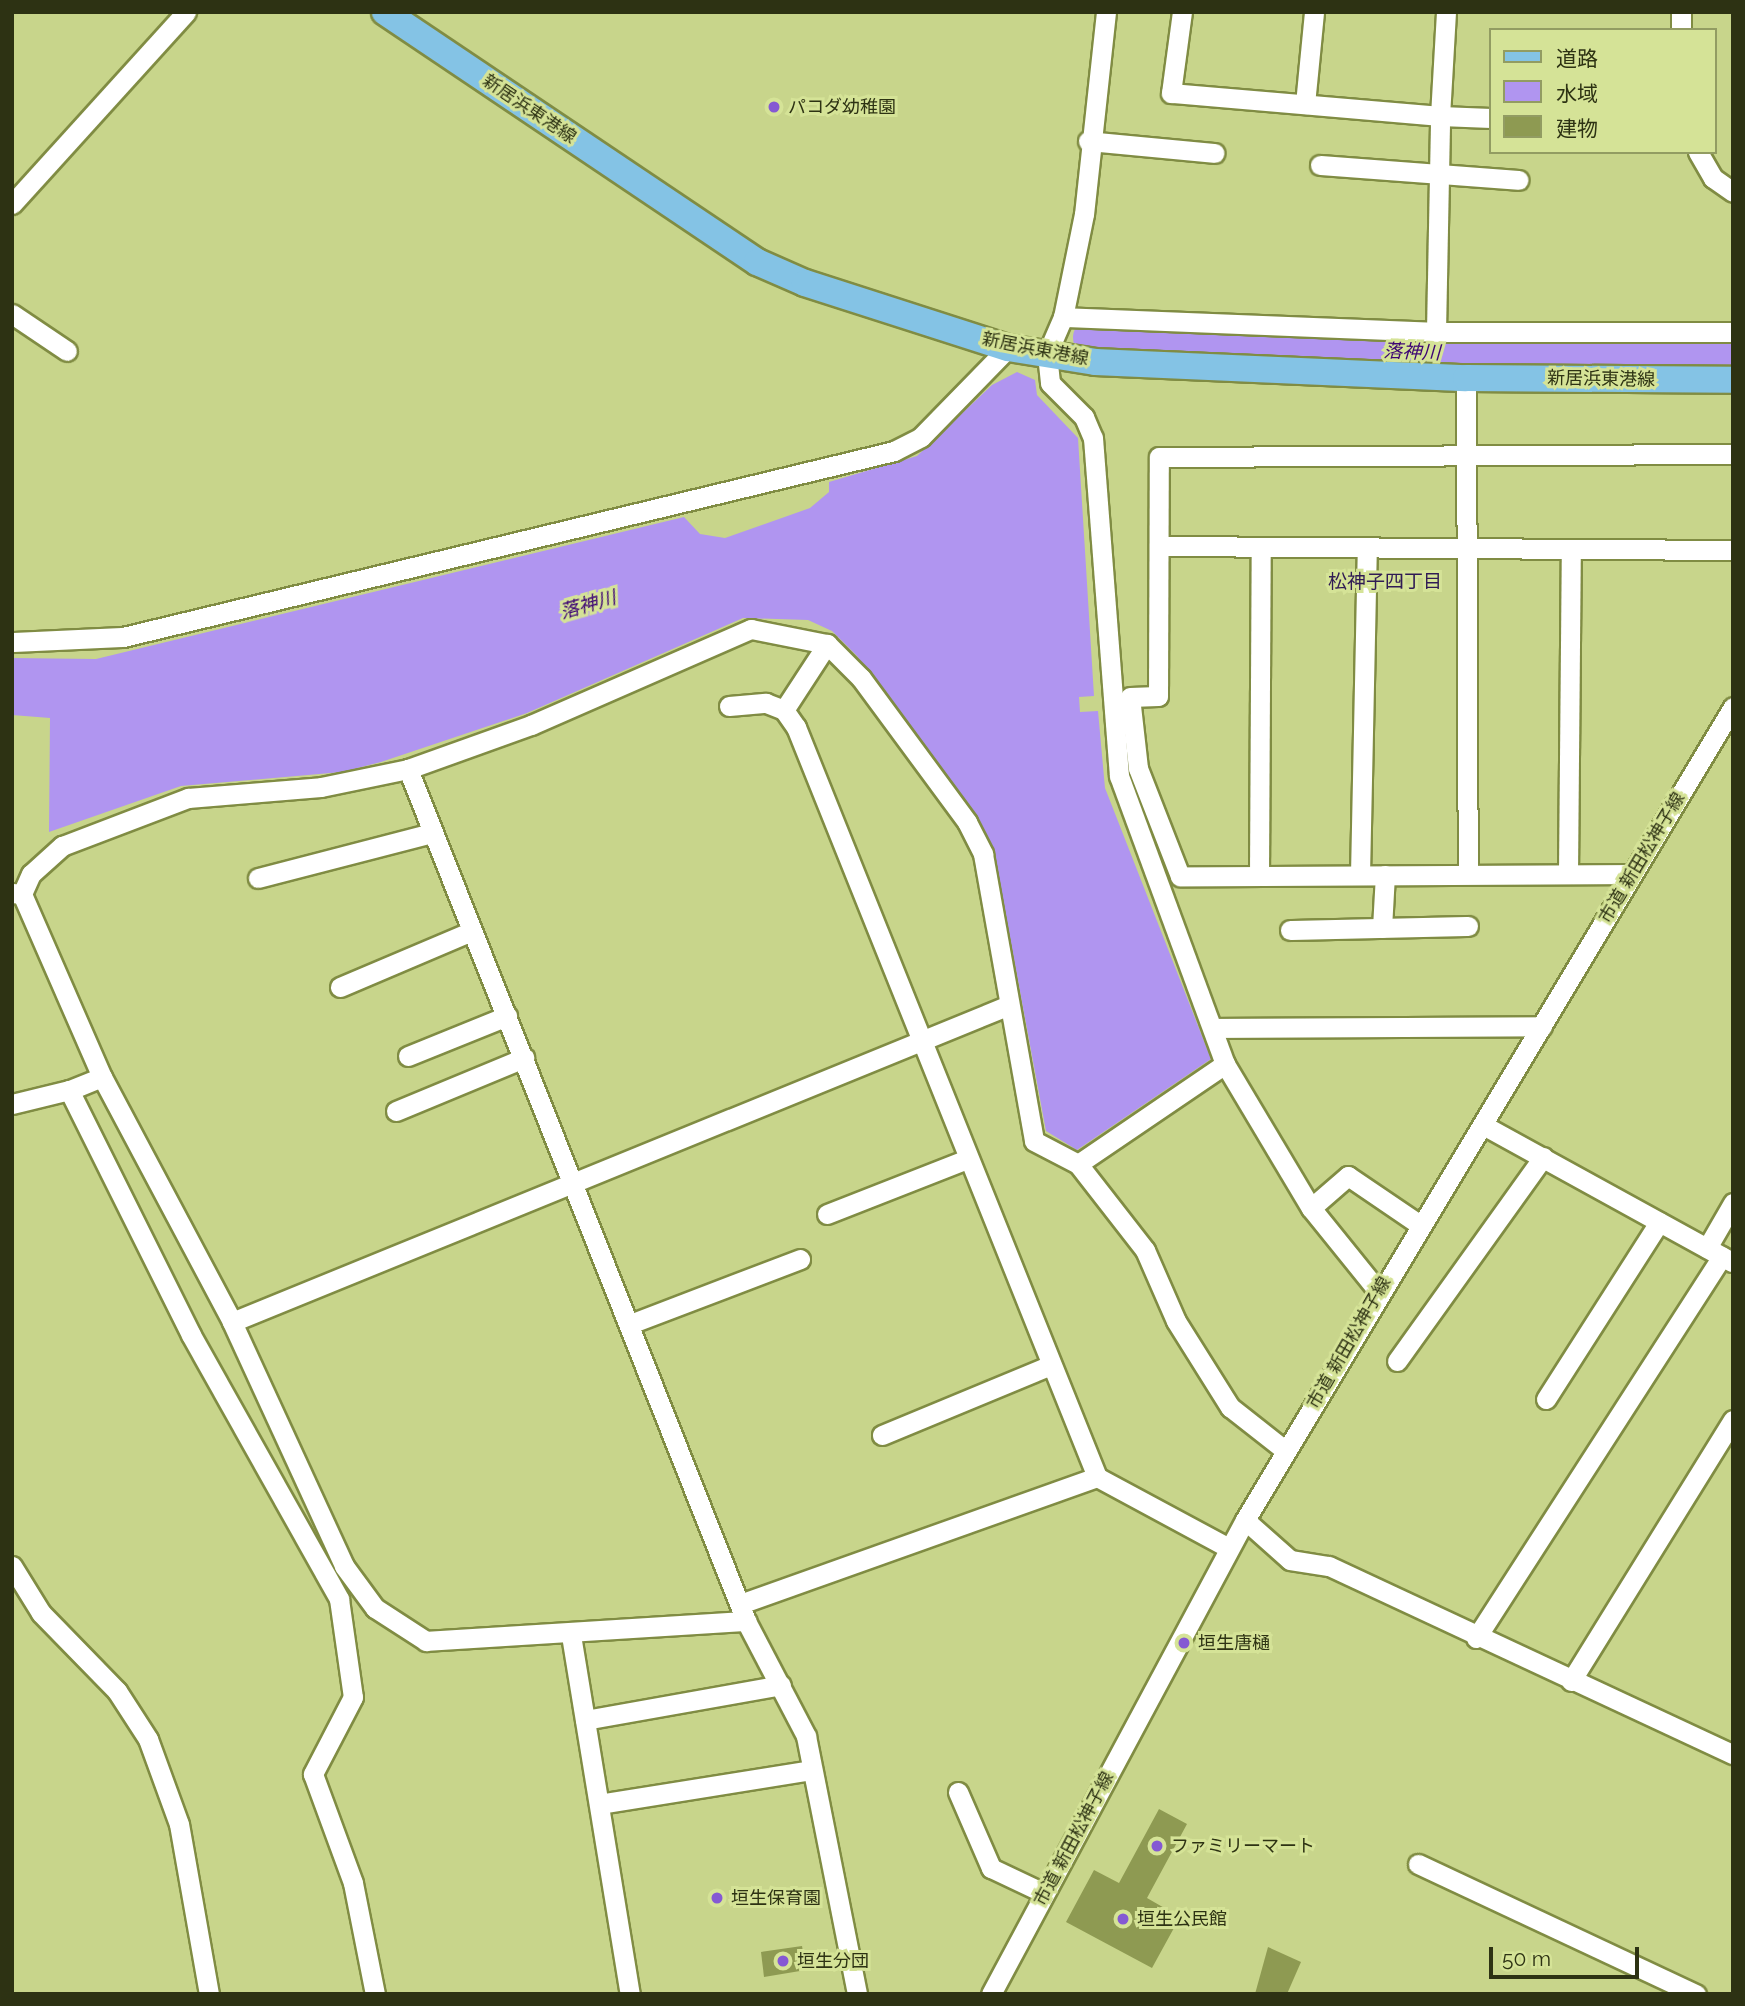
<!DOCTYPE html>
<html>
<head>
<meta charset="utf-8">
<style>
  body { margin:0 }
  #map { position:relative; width:1745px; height:2006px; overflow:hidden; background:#c8d58b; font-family:Raleway,"Noto Sans JP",sans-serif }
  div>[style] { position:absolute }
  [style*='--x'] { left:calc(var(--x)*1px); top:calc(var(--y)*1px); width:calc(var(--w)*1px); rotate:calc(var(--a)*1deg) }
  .water>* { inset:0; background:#b095f0 }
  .river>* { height:37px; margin:-18.5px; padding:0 18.5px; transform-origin:18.5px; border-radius:18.5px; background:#b095f0 }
  .building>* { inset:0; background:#8e9a52 }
  .roads { filter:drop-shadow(2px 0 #808c43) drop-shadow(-2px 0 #808c43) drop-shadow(0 2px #808c43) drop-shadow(0 -2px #808c43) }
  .minor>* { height:19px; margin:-9.5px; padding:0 9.5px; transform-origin:9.5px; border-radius:9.5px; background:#fff }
  .major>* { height:26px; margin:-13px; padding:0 13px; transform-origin:13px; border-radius:13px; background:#84c3e5 }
  .dots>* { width:19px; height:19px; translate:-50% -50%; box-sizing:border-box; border:4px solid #d5e397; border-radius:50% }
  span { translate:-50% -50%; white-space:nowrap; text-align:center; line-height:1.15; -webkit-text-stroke:6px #d5e397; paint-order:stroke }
  .poi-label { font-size:18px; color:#2d3213 }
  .left { translate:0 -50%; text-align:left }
  .street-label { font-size:18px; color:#2d3213 }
  .water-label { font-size:19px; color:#3c0474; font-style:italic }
  .neighbourhood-label { font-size:19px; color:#301b54 }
  .frame { position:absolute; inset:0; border:14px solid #2d3213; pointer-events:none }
  .legend { position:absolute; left:1489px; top:28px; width:228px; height:126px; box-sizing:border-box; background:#d5e397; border:2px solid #929c62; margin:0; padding:9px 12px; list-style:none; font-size:21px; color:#2d3213 }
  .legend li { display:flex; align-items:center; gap:14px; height:35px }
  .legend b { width:35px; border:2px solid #929c62 }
  .scale { position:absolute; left:1489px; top:1947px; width:150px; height:32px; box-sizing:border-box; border:4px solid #2d3213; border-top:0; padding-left:9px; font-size:21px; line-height:24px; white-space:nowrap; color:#2d3213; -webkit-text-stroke:5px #d5e397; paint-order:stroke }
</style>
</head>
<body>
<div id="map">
  <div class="water">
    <div style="clip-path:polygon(1017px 372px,1035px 380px,1037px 395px,1078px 438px,1094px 696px,1079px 697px,1080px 712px,1098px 711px,1105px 788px,1211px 1059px,1077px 1150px,1046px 1131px,995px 857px,978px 822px,857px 656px,832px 631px,808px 620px,743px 618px,527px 713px,381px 762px,342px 772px,181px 786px,49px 832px,50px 718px,12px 715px,12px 658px,96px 659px,684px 517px,700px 534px,725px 538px,810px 508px,829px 492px,829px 482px,917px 456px,992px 385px)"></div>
  </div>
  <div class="river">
    <div style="--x:1091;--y:337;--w:350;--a:2.8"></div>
    <div style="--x:1441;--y:354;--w:292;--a:-0.6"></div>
  </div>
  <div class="building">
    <div style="clip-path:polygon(1159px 1809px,1187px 1824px,1147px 1898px,1180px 1917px,1152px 1968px,1066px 1922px,1094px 1870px,1119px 1883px)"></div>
    <div style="clip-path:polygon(802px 1946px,806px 1970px,764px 1977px,761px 1952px)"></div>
    <div style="clip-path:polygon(1268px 1947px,1301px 1962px,1287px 1994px,1255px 1994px)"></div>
  </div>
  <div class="roads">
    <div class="minor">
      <div style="--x:1106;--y:12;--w:203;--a:96.2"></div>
      <div style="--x:1084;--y:214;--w:105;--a:101.5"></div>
      <div style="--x:1063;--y:317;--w:40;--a:113.4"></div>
      <div style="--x:1047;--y:354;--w:29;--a:84"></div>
      <div style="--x:1050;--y:383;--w:48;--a:45"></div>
      <div style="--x:1084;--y:417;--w:23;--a:67"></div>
      <div style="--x:1093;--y:438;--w:339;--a:85.6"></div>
      <div style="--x:1119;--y:776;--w:307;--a:69.8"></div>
      <div style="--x:1225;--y:1064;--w:168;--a:59.2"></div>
      <div style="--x:1311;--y:1208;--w:107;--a:51.1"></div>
      <div style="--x:1446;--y:12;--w:104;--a:93.3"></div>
      <div style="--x:1440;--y:116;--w:51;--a:2.2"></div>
      <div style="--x:1681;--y:12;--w:18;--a:90"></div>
      <div style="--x:1305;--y:104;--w:92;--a:-84.4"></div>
      <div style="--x:1088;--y:141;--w:127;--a:5.4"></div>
      <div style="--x:1698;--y:152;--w:30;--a:60"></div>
      <div style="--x:1713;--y:178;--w:24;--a:35"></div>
      <div style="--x:1320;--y:165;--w:199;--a:4.3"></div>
      <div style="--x:12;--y:204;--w:259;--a:-47.8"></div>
      <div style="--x:12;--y:314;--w:66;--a:33.9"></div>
      <div style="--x:1063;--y:317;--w:373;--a:2.3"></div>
      <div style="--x:1436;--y:332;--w:216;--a:-88.9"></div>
      <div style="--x:1440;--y:116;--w:270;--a:-175.1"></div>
      <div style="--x:1171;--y:93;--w:82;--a:-82.3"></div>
      <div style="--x:1436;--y:332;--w:297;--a:0"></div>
      <div style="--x:1466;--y:378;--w:496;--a:89.8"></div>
      <div style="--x:1163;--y:546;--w:570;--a:0.4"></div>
      <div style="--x:12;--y:642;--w:111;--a:-2.6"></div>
      <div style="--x:123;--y:637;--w:793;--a:-13.56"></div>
      <div style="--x:894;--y:451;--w:30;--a:-27"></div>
      <div style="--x:921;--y:437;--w:124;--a:-45.7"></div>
      <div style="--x:729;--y:706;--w:37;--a:-5"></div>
      <div style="--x:766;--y:703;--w:19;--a:21"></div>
      <div style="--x:784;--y:710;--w:21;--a:55"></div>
      <div style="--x:796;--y:727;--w:808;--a:68.13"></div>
      <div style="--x:1097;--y:1477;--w:379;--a:160.4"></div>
      <div style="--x:784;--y:710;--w:79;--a:-56.9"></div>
      <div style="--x:827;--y:644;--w:48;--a:45"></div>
      <div style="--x:861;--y:678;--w:179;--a:53.6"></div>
      <div style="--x:967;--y:822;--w:36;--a:63"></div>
      <div style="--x:983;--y:854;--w:291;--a:79.9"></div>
      <div style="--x:1034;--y:1141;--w:50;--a:27.6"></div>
      <div style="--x:1078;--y:1164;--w:178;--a:-34.2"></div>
      <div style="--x:408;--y:769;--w:131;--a:-19.7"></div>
      <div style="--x:531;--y:725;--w:240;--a:-23.6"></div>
      <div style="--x:751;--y:629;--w:77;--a:11.2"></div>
      <div style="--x:1568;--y:874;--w:324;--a:-89.5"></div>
      <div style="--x:1631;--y:874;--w:451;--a:179.7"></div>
      <div style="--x:1180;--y:876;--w:116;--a:-111.3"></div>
      <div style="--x:1138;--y:768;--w:71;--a:-96.4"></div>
      <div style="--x:1130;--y:697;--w:28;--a:-2"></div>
      <div style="--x:1158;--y:696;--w:239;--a:-89.8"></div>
      <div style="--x:1159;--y:457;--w:574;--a:-0.3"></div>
      <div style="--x:1360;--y:875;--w:327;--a:-88.8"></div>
      <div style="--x:1259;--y:876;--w:329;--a:-89.7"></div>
      <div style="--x:258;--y:878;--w:180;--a:-14.5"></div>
      <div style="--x:12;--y:893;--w:10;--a:6"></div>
      <div style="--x:22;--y:894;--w:22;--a:-66"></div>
      <div style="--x:31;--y:874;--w:42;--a:-42.1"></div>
      <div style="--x:62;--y:846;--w:135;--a:-20.9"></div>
      <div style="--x:188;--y:798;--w:133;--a:-4.7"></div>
      <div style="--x:321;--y:787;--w:89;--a:-11.7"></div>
      <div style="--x:408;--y:769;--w:917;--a:68.36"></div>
      <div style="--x:22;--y:894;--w:200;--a:66.4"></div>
      <div style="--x:102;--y:1077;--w:35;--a:158"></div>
      <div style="--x:1382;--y:928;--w:53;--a:-86.8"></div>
      <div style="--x:1290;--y:930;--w:178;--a:-1.3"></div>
      <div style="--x:340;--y:987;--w:143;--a:-23"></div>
      <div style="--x:1214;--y:1028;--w:328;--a:-0.3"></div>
      <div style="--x:408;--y:1056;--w:107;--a:-22"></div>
      <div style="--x:102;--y:1077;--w:277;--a:62"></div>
      <div style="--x:232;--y:1322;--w:268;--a:65.3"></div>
      <div style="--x:344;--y:1566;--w:52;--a:53.6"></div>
      <div style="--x:375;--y:1608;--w:61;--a:32.9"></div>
      <div style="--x:426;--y:1641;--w:321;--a:-3.6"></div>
      <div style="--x:746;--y:1621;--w:130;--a:62.4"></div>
      <div style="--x:806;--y:1736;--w:263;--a:78.8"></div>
      <div style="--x:12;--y:1104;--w:59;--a:-13.8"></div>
      <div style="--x:69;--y:1090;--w:274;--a:63.5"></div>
      <div style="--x:191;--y:1335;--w:303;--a:60.7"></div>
      <div style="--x:339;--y:1599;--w:99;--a:81.9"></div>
      <div style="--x:353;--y:1697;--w:87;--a:117.5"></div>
      <div style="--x:313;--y:1774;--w:116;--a:69.8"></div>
      <div style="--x:353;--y:1883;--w:113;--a:78.8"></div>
      <div style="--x:396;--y:1111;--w:139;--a:-22.5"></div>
      <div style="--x:1483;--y:1125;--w:284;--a:28.8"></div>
      <div style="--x:1078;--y:1164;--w:109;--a:52.1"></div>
      <div style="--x:1145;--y:1250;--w:77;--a:66.4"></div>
      <div style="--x:1176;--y:1321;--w:102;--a:57.9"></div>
      <div style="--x:1230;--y:1407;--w:71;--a:38.2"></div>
      <div style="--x:1311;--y:1208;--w:49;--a:-40.9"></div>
      <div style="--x:1348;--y:1176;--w:87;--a:34.2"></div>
      <div style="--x:827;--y:1214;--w:150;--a:-21.4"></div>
      <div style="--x:1707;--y:1248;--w:52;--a:-60"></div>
      <div style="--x:232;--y:1322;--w:839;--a:-22.19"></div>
      <div style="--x:630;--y:1324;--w:182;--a:-20.9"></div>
      <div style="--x:1397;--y:1361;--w:251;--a:-54.4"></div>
      <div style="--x:1546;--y:1399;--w:210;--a:-57.4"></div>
      <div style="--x:882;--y:1435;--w:183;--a:-22.5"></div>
      <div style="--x:1097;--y:1477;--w:150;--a:28.3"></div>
      <div style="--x:1245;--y:1520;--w:60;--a:41.6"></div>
      <div style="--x:1290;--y:1560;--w:39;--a:9"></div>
      <div style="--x:1329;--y:1566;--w:446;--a:25"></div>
      <div style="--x:12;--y:1566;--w:55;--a:58.3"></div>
      <div style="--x:41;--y:1613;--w:109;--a:45.7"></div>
      <div style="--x:117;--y:1691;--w:57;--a:57.1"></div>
      <div style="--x:148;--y:1739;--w:90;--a:70"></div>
      <div style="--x:179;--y:1824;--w:173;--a:80"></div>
      <div style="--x:571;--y:1635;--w:364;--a:80.7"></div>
      <div style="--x:1476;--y:1638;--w:454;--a:-57.2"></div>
      <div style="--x:1571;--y:1681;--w:307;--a:-58.2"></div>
      <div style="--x:585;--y:1720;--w:199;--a:-10.1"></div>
      <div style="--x:958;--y:1792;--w:83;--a:66.5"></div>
      <div style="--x:991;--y:1868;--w:59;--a:25.3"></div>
      <div style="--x:599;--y:1804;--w:216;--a:-9.1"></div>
      <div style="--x:1418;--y:1864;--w:307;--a:25.1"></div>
      <div style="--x:991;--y:1994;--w:538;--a:-61.81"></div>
      <div style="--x:1245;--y:1520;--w:948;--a:-59.03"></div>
    </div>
    <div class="major">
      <div style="--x:385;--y:12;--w:448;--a:33.9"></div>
      <div style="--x:757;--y:262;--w:52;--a:23.6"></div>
      <div style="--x:805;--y:283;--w:213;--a:17.8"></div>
      <div style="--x:1008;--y:348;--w:88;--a:9.1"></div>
      <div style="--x:1095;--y:362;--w:371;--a:2.5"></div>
      <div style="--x:1466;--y:378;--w:267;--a:0.4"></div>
    </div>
  </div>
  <div class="dots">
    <div style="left:774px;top:107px;background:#8559d3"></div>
    <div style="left:1184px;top:1643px;background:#8559d3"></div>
    <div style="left:1157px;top:1846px;background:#8559d3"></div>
    <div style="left:717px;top:1898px;background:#8559d3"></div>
    <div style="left:1123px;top:1919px;background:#8559d3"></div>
    <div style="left:783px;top:1961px;background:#8559d3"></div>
  </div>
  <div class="poi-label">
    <span class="left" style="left:788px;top:107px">パコダ幼稚園</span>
    <span class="left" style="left:1198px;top:1643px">垣生唐樋</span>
    <span class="left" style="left:1171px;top:1846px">ファミリーマート</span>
    <span class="left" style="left:731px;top:1898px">垣生保育園</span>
    <span class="left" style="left:1137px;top:1919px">垣生公民館</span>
    <span class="left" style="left:797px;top:1961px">垣生分団</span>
  </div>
  <div class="street-label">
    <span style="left:529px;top:109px;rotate:34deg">新居浜東港線</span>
    <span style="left:1035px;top:349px;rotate:11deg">新居浜東港線</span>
    <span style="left:1601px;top:379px;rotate:1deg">新居浜東港線</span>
    <span style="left:1642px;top:858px;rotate:-59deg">市道 新田松神子線</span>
    <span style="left:1349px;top:1343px;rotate:-60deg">市道 新田松神子線</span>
    <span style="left:1074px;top:1839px;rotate:-62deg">市道 新田松神子線</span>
  </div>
  <div class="water-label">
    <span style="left:1412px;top:352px;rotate:2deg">落神川</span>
    <span style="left:588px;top:605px;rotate:-16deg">落神川</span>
  </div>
  <div class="neighbourhood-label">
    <span style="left:1385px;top:582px">松神子四丁目</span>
  </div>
  <div class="frame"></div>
  <ul class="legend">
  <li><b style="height:9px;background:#84c3e5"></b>道路</li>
  <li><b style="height:19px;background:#b095f0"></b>水域</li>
  <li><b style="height:19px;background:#8e9a52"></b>建物</li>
  </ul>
  <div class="scale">50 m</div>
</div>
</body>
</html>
